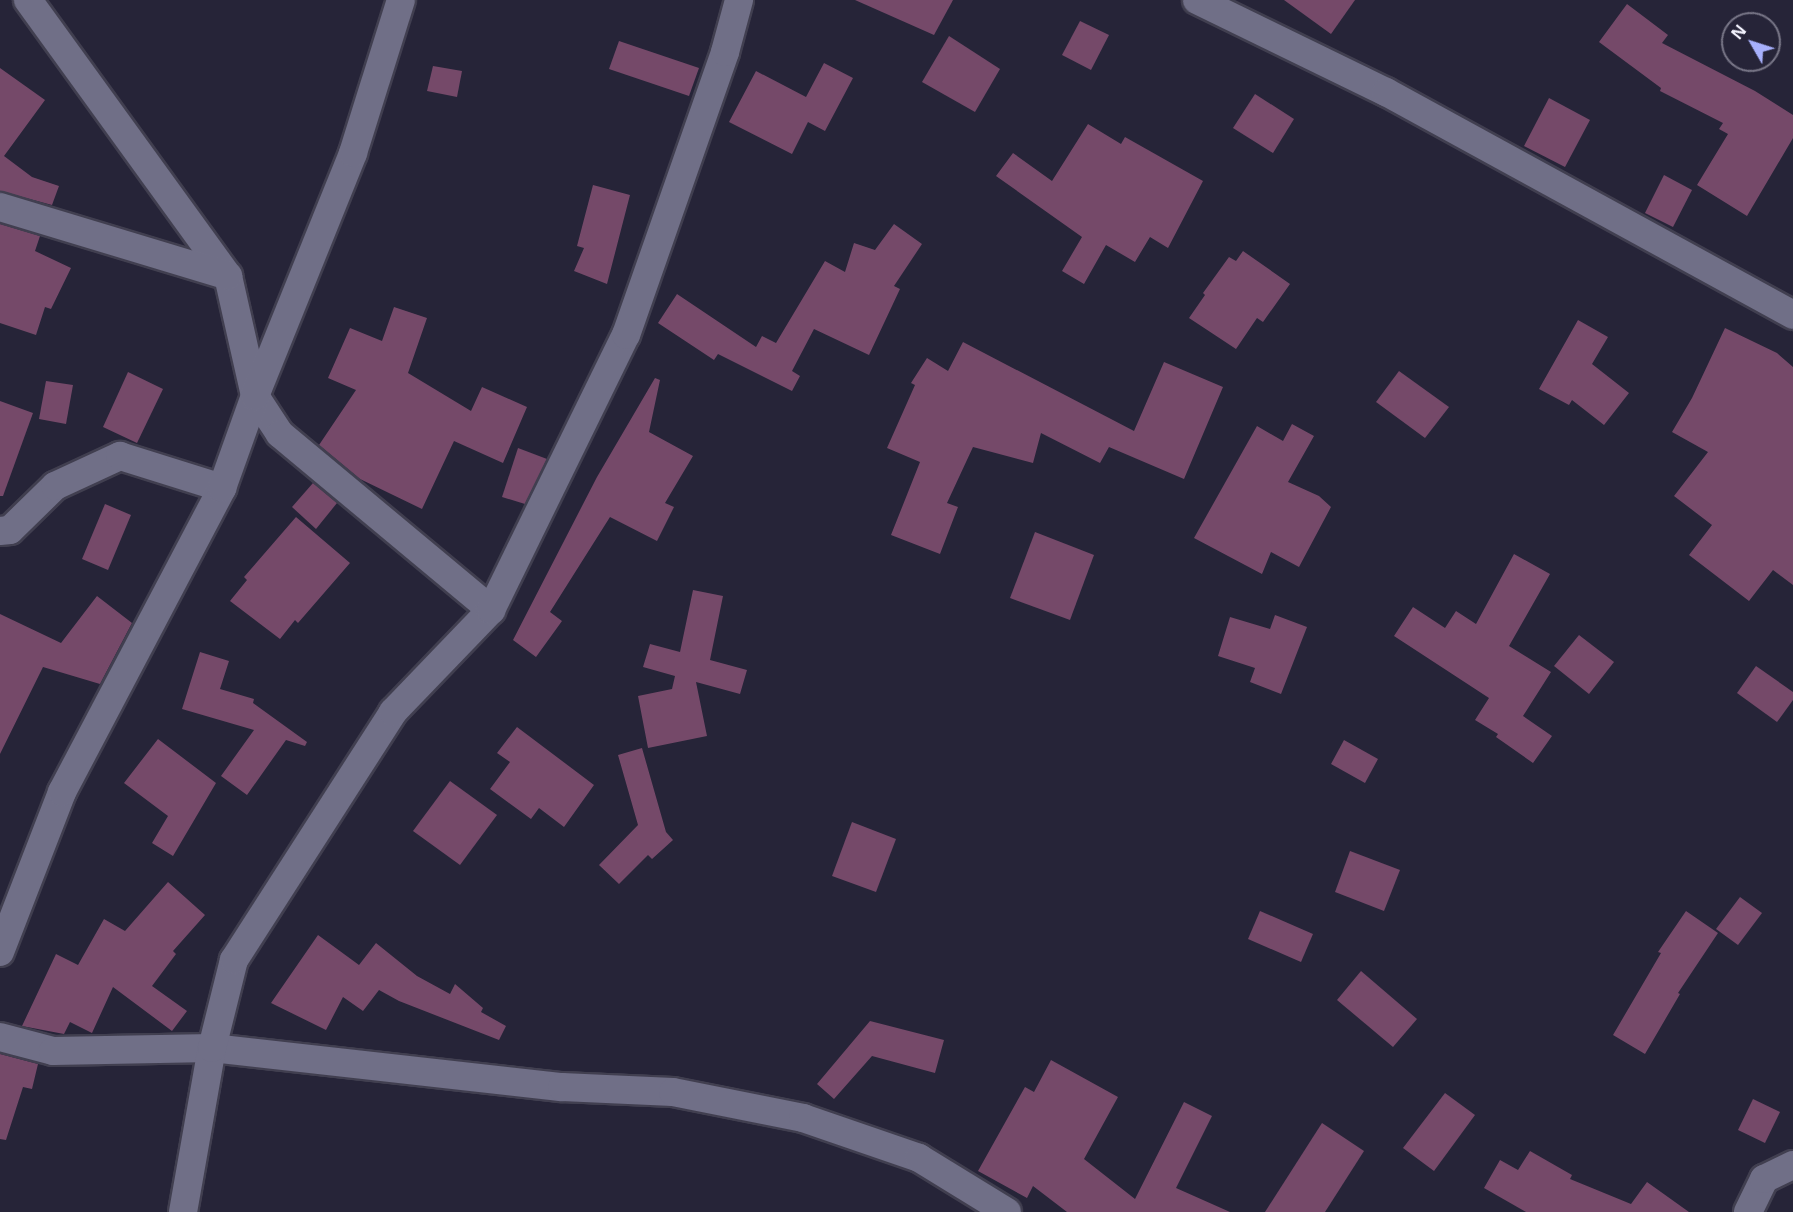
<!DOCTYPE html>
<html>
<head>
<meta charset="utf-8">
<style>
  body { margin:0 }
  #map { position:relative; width:1793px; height:1212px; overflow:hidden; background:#262438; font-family:"Open Sans",sans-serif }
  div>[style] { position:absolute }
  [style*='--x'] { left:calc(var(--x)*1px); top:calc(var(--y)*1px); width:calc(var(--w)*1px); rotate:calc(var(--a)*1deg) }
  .building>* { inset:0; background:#754969 }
  .roads { filter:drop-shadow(2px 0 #413f50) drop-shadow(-2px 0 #413f50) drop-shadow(0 2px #413f50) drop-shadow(0 -2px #413f50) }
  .street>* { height:28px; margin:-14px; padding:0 14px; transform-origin:14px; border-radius:14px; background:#706f87 }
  span { translate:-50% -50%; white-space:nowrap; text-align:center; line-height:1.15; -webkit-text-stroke:6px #262438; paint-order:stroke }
  .north { position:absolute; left:1721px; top:12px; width:60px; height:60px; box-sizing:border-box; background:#262438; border:2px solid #787687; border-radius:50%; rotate:309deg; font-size:16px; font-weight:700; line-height:24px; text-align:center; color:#f2f2fd }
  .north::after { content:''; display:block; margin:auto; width:21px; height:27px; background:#a7b0fc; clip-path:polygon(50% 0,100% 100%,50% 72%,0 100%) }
</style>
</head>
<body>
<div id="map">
  <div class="building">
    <div style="clip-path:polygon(855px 0,953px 0,934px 35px)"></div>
    <div style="clip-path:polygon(1284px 0,1355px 0,1331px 34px)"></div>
    <div style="clip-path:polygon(1627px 4px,1668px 35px,1662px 43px,1755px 91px,1793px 115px,1793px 138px,1747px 216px,1697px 185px,1728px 134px,1719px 129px,1723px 123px,1660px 91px,1661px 88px,1599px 42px)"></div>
    <div style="clip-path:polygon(1080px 21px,1109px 35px,1091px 70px,1062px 55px)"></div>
    <div style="clip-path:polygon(949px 36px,1000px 69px,975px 112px,922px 82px)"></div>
    <div style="clip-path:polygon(619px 41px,699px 68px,689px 96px,609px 69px)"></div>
    <div style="clip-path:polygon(824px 63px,853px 78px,825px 131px,808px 122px,792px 154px,729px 122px,756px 71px,806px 97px)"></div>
    <div style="clip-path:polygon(433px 66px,462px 71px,457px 97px,427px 91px)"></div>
    <div style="clip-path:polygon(0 68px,45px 100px,4px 156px,32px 177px,59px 186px,52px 205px,0 191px)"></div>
    <div style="clip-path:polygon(1255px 94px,1294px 119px,1273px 153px,1233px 128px)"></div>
    <div style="clip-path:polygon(1549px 98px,1590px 120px,1565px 167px,1524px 146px)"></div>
    <div style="clip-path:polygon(1088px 124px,1121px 144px,1125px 137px,1203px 181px,1168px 248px,1150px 237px,1135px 262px,1106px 245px,1084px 284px,1062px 271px,1082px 237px,996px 176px,1013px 153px,1052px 181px)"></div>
    <div style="clip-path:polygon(1664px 175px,1692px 190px,1673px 227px,1645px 213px)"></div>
    <div style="clip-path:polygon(593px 185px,630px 195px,607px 284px,574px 271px,584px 248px,577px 246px)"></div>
    <div style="clip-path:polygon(0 224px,40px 236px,35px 251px,71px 268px,51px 309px,45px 307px,36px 335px,0 323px)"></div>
    <div style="clip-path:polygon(894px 224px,922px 244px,894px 286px,900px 289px,869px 355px,814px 329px,792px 371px,800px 376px,792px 391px,718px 354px,714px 360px,658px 323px,677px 294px,756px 347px,762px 336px,776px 343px,825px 261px,845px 272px,854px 243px,875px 250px)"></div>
    <div style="clip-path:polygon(1243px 251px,1290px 284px,1263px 322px,1257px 318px,1236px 349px,1189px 318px,1205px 295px,1203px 293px,1229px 257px,1236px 261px)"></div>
    <div style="clip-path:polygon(394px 307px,427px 318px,408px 373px,471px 411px,482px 387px,527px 407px,503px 463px,454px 441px,422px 509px,360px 479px,319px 445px,356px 390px,328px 378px,350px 328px,382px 341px)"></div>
    <div style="clip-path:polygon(1578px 320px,1608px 337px,1592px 364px,1629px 393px,1604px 425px,1572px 400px,1569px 405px,1539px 389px)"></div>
    <div style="clip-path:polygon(1725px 328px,1777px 353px,1793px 367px,1793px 585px,1773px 570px,1749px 601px,1689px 555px,1712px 525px,1674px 496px,1708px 452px,1672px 432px,1692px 398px)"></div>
    <div style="clip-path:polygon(963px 342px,1134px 431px,1164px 362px,1223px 387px,1184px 479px,1109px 447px,1100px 463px,1041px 433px,1033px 463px,973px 447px,947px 503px,958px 507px,940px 554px,891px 535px,920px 462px,887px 448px,915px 385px,911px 383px,927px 358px,948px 371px)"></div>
    <div style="clip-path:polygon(1399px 371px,1449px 407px,1425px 438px,1376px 402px)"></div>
    <div style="clip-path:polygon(128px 372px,163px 389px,137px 443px,103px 427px)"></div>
    <div style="clip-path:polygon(655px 378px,660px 380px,649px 432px,693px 456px,665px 503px,674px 507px,657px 541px,610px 517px,550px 612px,562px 621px,536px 657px,513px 640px,597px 477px)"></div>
    <div style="clip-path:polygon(46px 381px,73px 385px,66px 424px,39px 419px)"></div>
    <div style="clip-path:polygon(0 401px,33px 413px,3px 496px,0 496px)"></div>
    <div style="clip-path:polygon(1292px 424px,1314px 436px,1288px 482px,1319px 496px,1331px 507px,1299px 567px,1271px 552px,1262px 574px,1194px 538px,1257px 426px,1283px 441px)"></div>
    <div style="clip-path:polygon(518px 448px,547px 459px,525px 504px,502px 497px)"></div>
    <div style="clip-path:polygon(313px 483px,337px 503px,316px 529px,292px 507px)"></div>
    <div style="clip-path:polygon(105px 504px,131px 515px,108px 570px,82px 559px)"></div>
    <div style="clip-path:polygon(296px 517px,350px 563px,298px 623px,295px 620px,280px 639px,230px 601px,247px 580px,244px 577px)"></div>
    <div style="clip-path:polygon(1035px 532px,1094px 555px,1070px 620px,1010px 598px)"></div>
    <div style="clip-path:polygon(1514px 554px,1550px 574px,1509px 646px,1551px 672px,1523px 716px,1552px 736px,1533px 763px,1496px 737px,1498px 734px,1475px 720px,1489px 698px,1394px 636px,1413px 607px,1445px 628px,1456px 611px,1476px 624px)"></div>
    <div style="clip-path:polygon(693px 590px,723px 596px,710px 660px,747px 670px,740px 694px,696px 682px,707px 736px,648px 748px,638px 696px,672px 689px,675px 676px,643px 667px,650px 644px,680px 652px)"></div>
    <div style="clip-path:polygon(97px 596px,132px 623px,100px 684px,43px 667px,0 754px,0 614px,61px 643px)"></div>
    <div style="clip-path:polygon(1275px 615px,1307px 627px,1281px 694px,1250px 682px,1255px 668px,1218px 656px,1230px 617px,1270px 629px)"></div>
    <div style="clip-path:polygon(1579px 635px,1614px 662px,1589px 694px,1554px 666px)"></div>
    <div style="clip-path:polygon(200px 652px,229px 661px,220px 689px,254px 699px,253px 703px,307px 742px,305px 746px,286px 740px,247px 795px,221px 776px,254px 730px,182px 709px)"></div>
    <div style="clip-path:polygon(1756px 666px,1793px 692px,1793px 700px,1777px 722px,1737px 693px)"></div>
    <div style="clip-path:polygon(517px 727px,594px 785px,564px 827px,539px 808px,531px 819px,490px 789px,510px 762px,497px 753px)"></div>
    <div style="clip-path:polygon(158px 739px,216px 783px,173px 856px,152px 843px,168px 816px,124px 783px)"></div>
    <div style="clip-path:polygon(1344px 740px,1378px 759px,1365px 783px,1331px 764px)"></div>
    <div style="clip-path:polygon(642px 748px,666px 832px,673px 840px,652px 859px,648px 855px,619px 884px,599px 865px,638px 825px,618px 755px)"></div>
    <div style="clip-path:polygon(450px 781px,497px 815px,460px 865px,413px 831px)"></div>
    <div style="clip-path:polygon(852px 822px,896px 839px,876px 892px,832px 876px)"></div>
    <div style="clip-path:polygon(1350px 851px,1400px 870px,1384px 911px,1335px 892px)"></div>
    <div style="clip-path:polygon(168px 882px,205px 915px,173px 951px,176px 954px,152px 986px,187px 1011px,172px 1031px,113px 987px,92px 1033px,70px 1022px,64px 1034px,22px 1026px,56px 954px,78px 965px,104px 919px,125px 931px)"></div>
    <div style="clip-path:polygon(1740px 897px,1762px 913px,1738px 945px,1716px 929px)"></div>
    <div style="clip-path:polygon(1260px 911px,1313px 934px,1301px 962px,1248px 939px)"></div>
    <div style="clip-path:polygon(1686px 911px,1718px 933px,1678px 993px,1680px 994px,1645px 1054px,1613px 1035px,1661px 953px,1658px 952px)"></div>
    <div style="clip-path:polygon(318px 935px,359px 965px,376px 943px,417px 976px,450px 994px,455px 984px,483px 1008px,481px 1012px,506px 1026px,499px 1040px,399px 1001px,379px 990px,363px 1011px,343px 997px,326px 1030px,271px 1003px)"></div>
    <div style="clip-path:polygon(1361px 971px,1417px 1019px,1393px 1047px,1337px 1000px)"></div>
    <div style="clip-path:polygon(870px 1021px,944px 1040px,935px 1073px,872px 1056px,834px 1099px,817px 1084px)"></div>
    <div style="clip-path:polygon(0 1054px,38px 1064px,32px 1089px,23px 1087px,6px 1140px,0 1139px)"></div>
    <div style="clip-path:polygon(1051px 1060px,1118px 1097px,1084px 1159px,1135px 1199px,1184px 1102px,1212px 1116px,1176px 1188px,1230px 1212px,1067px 1212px,1033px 1186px,1027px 1198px,978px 1171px,1025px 1087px,1034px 1092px)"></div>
    <div style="clip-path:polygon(1445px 1093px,1475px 1115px,1434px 1171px,1403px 1148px)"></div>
    <div style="clip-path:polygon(1753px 1099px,1780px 1112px,1765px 1143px,1738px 1130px)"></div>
    <div style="clip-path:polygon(1322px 1123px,1364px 1151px,1325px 1212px,1265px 1212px)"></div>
    <div style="clip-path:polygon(1530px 1151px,1572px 1175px,1570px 1179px,1631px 1204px,1647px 1182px,1689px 1212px,1526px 1212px,1484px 1188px,1500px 1160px,1518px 1170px)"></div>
  </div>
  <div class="roads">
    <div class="street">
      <div style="--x:28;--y:0;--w:341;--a:54.1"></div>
      <div style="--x:228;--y:276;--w:123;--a:77.3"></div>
      <div style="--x:255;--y:396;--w:45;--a:56.7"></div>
      <div style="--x:280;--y:434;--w:275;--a:39.8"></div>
      <div style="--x:1197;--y:0;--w:210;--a:26"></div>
      <div style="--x:1386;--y:92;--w:464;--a:28.7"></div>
      <div style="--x:0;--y:207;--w:238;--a:16.8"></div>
      <div style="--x:0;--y:531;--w:10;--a:-6"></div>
      <div style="--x:10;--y:530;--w:63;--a:-44.4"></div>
      <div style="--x:55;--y:486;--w:72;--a:-24.8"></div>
      <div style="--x:120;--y:456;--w:107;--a:17.4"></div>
      <div style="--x:0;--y:952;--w:172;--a:-68.8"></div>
      <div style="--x:62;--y:792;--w:344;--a:-62.2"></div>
      <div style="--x:222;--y:488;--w:98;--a:-70.3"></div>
      <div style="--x:255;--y:396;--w:262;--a:-68"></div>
      <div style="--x:353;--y:153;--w:160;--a:-72.6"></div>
      <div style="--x:0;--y:1037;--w:55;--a:14.8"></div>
      <div style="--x:53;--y:1051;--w:159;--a:-1.1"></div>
      <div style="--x:212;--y:1048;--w:352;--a:6.4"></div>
      <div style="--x:562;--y:1087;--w:111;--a:2.6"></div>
      <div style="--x:673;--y:1092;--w:133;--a:11.3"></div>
      <div style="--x:803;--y:1118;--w:123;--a:19"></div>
      <div style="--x:919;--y:1158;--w:103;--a:31.5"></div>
      <div style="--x:183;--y:1212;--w:167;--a:-80"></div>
      <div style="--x:212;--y:1048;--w:91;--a:-76"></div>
      <div style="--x:234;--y:960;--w:295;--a:-57.3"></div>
      <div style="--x:393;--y:712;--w:141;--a:-46.1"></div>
      <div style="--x:491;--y:610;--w:306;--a:-63.9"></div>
      <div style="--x:626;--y:335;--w:300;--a:-70.7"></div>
      <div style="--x:725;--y:52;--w:54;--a:-74.9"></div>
      <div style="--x:1748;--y:1212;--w:37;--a:-64"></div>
      <div style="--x:1764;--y:1179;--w:32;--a:-26"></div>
    </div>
  </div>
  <div class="north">N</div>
</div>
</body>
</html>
